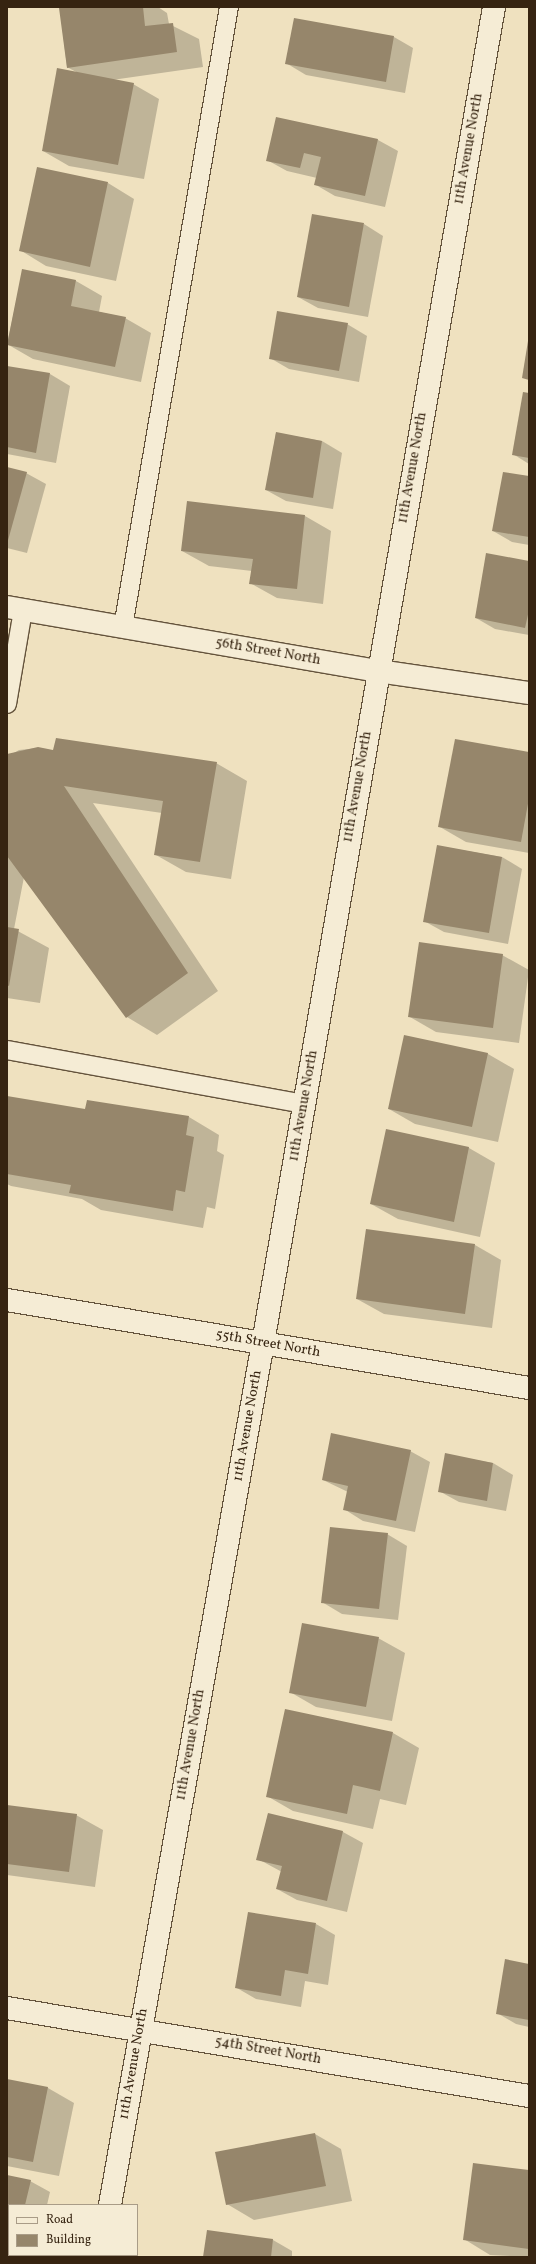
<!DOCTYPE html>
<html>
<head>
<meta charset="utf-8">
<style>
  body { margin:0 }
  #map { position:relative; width:536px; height:2264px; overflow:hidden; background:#efe1bf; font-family:Vollkorn,serif }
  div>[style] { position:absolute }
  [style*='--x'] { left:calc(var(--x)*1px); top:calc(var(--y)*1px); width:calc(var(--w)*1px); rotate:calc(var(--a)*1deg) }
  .shadow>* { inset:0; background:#0003 }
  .building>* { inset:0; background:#96866b }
  .roads { filter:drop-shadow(1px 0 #64533c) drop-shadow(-1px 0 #64533c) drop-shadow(0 1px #64533c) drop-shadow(0 -1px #64533c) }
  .service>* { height:18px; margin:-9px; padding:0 9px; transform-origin:9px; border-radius:9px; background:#f5ecd5 }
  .minor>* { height:22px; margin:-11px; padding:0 11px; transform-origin:11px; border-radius:11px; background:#f5ecd5 }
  span { translate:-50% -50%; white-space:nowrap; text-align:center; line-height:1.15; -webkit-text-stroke:3px #f5ecd5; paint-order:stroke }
  .street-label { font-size:14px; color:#362411 }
  .frame { position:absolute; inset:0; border:8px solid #362411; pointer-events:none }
  .legend { position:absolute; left:8px; top:2204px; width:130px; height:52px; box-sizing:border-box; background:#f5ecd5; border:1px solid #a99c87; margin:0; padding:5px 7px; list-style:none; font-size:12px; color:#362411 }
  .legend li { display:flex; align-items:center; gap:8px; height:20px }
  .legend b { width:20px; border:1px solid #a99c87 }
</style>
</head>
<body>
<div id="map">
  <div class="shadow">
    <div style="clip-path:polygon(71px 7px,158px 7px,167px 13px,169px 24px,199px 39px,203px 67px,112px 80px,133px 84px,159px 99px,144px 179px,69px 166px,43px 151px,78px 73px,67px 67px,60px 9px)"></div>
    <div style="clip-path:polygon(295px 19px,394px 37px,413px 48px,405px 93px,306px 75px,286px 63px)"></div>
    <div style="clip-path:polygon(277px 118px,378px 140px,398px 151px,385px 207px,335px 196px,316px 185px,317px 178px,287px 171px,267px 160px)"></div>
    <div style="clip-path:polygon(108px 183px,134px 199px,116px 281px,46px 266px,20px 250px)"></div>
    <div style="clip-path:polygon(364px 224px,383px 236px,368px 317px,318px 308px,298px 297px)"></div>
    <div style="clip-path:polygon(23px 270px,76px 281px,102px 296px,99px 312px,125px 318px,151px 333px,141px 382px,33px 359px,7px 344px)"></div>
    <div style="clip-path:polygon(347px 324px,367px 336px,359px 382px,289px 369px,270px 358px)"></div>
    <div style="clip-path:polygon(7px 367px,50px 374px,70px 386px,56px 463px,7px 454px)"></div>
    <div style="clip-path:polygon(529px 394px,529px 464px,513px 454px)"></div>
    <div style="clip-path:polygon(276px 433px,322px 441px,342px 453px,333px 509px,286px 501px,266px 490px)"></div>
    <div style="clip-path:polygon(7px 468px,26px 473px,46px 484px,27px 553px,7px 548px)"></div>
    <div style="clip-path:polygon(529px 477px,529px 545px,512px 542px,493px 531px)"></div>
    <div style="clip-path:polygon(305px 516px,331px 531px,323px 604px,277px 598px,250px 583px,252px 571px,209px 566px,182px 551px)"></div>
    <div style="clip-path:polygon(529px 562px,529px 635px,495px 629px,476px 618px)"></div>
    <div style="clip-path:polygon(38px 748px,54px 751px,216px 763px,247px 781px,231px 879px,186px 872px,156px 855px,162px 813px,93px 803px,218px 991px,157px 1035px,127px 1017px,24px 877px,14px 929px,49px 948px,40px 1003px,7px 998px,7px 757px,19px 750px)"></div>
    <div style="clip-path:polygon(529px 753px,529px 853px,466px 842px,440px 827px)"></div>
    <div style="clip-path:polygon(438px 846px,502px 857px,522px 869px,508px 944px,444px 932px,424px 921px)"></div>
    <div style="clip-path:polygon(502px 955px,529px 970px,519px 1043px,436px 1032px,410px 1017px)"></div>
    <div style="clip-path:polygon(405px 1036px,488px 1054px,514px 1069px,498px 1142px,415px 1124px,389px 1109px)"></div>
    <div style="clip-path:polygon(7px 1097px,85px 1110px,88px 1101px,189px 1117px,219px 1135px,217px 1151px,224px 1155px,215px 1209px,207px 1207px,203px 1228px,101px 1210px,82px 1199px,11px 1186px,7px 1184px)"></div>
    <div style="clip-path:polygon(387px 1130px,469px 1148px,495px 1163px,480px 1237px,398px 1219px,371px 1204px)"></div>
    <div style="clip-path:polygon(475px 1245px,501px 1260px,492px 1328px,384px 1314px,357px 1299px)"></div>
    <div style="clip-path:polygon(410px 1451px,430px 1462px,415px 1532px,363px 1521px,344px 1509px,348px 1492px,323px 1480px)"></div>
    <div style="clip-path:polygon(446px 1455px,493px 1463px,513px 1475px,506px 1511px,459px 1502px,439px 1491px)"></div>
    <div style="clip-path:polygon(387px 1534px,407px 1546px,398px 1620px,342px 1614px,322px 1602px)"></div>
    <div style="clip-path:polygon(378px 1638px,405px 1653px,392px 1721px,316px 1707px,290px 1692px)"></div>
    <div style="clip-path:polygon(393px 1733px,419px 1748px,406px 1805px,380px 1799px,373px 1829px,293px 1811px,267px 1796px)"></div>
    <div style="clip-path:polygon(7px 1806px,76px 1815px,103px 1830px,95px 1887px,7px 1875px)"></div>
    <div style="clip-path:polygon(268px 1814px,343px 1832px,363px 1843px,347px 1912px,297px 1900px,277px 1889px,282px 1872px,258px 1859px)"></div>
    <div style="clip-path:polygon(316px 1924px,335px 1935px,328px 1985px,305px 1981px,301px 2007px,256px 1999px,237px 1988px)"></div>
    <div style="clip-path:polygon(529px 1965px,529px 2027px,516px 2024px,497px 2013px)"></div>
    <div style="clip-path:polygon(7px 2081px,48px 2088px,74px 2103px,59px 2176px,7px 2166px)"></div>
    <div style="clip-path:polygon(315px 2134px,341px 2149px,352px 2201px,254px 2220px,227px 2204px)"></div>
    <div style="clip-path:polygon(529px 2171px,529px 2257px,490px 2255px,464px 2239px)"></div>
    <div style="clip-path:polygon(7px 2176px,30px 2181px,50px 2192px,47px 2205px,9px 2205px,9px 2255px,37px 2255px,36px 2257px,18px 2257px,7px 2255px)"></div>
    <div style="clip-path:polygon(208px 2231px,273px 2240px,292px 2251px,292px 2257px,204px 2257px)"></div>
  </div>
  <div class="building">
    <div style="clip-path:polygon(143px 7px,145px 26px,173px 23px,177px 52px,67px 68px,59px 8px)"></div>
    <div style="clip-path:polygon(294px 18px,394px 36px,386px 82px,285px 64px)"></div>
    <div style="clip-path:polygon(57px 68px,134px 83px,118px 165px,42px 151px)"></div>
    <div style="clip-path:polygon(276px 117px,378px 139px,365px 196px,314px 185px,321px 157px,304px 153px,300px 168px,266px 161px)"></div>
    <div style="clip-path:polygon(37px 167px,108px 182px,90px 267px,19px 251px)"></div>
    <div style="clip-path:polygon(312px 214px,364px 223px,349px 307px,297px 297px)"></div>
    <div style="clip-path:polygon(22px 269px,76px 280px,71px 306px,126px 317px,115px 367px,7px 345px)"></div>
    <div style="clip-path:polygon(277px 311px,348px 323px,339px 371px,269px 359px)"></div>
    <div style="clip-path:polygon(528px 341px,529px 341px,529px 380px,522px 378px)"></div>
    <div style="clip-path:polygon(7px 366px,50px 373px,36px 453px,7px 447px)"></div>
    <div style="clip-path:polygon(523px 392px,529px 393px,529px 458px,512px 455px)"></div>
    <div style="clip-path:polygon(276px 432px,322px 441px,313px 498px,265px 490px)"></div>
    <div style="clip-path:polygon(7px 467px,27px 472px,7px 544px)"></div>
    <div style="clip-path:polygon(503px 472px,529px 476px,529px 537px,492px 531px)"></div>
    <div style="clip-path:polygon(187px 501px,305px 515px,297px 589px,249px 584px,253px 559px,181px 551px)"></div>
    <div style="clip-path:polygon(486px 553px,529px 561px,529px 610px,525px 628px,475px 618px)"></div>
    <div style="clip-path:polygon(56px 738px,217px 762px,200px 862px,154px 855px,163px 801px,64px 786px,188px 973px,126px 1018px,7px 856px,7px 754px,38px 747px,53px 750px)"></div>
    <div style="clip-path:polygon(455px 739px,529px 752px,529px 798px,521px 842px,438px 827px)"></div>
    <div style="clip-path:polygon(437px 845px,502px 857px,489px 933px,423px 922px)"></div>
    <div style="clip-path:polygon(7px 927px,19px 929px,9px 986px,7px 985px)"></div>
    <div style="clip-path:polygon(419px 942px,503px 954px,493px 1028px,408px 1017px)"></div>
    <div style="clip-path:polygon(404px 1035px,488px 1053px,472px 1127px,388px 1109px)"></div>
    <div style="clip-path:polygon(7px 1096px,85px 1109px,87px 1100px,189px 1116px,186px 1135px,194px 1137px,185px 1192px,176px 1190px,173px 1211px,69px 1193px,71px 1185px,7px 1174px)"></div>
    <div style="clip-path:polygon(386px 1129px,469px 1147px,454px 1222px,370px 1204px)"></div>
    <div style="clip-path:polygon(366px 1229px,475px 1244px,465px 1314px,356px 1299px)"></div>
    <div style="clip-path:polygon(331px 1433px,411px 1450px,396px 1521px,343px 1510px,348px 1486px,322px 1480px)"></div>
    <div style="clip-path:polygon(445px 1453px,493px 1463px,487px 1501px,438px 1492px)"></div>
    <div style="clip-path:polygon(330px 1527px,388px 1533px,379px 1609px,321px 1603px)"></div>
    <div style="clip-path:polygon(302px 1623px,379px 1637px,366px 1707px,289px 1693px)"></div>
    <div style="clip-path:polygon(285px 1709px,393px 1732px,380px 1791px,353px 1785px,347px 1814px,266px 1797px)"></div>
    <div style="clip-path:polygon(7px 1805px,77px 1814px,69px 1872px,7px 1864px)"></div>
    <div style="clip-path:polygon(268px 1813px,343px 1831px,327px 1901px,276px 1889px,282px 1866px,256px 1860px)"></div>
    <div style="clip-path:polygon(248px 1912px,316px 1923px,308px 1974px,285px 1970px,281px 1996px,235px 1988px)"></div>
    <div style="clip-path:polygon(505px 1959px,529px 1964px,529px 2020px,496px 2014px)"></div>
    <div style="clip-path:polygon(7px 2079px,48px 2087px,33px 2162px,7px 2157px)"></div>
    <div style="clip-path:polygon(315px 2133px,326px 2186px,226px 2205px,215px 2152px)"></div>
    <div style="clip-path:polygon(473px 2163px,529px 2170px,529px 2249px,463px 2240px)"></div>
    <div style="clip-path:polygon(7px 2175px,31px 2180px,25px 2205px,9px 2205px,9px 2249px)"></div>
    <div style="clip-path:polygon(207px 2230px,273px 2239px,271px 2257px,203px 2257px)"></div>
  </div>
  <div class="roads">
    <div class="service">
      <div style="--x:123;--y:627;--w:629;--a:-80.3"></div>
      <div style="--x:7;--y:704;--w:95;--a:-80.3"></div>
      <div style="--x:7;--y:1050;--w:302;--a:10.3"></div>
    </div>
    <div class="minor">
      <div style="--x:7;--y:607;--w:376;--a:9.8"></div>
      <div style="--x:378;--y:671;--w:153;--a:8.3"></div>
      <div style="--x:7;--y:1300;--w:529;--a:9.57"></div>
      <div style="--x:7;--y:2008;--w:529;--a:9.57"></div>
      <div style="--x:110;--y:2205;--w:875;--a:-79.94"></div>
      <div style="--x:263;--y:1343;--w:1356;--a:-80.19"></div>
      <div style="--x:100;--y:2257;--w:2;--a:-63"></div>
    </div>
  </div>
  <div class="street-label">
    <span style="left:469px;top:149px;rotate:-80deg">11th Avenue North</span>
    <span style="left:413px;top:468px;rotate:-80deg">11th Avenue North</span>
    <span style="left:268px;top:652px;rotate:10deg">56th Street North</span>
    <span style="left:358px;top:787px;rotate:-80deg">11th Avenue North</span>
    <span style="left:304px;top:1106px;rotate:-80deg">11th Avenue North</span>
    <span style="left:268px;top:1344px;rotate:10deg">55th Street North</span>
    <span style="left:248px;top:1426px;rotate:-80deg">11th Avenue North</span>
    <span style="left:191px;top:1745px;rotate:-80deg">11th Avenue North</span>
    <span style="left:268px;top:2051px;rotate:10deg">54th Street North</span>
    <span style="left:134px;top:2064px;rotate:-80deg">11th Avenue North</span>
  </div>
  <div class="frame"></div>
  <ul class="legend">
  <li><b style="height:5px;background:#f5ecd5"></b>Road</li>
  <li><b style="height:11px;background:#96866b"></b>Building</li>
  </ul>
</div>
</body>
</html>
